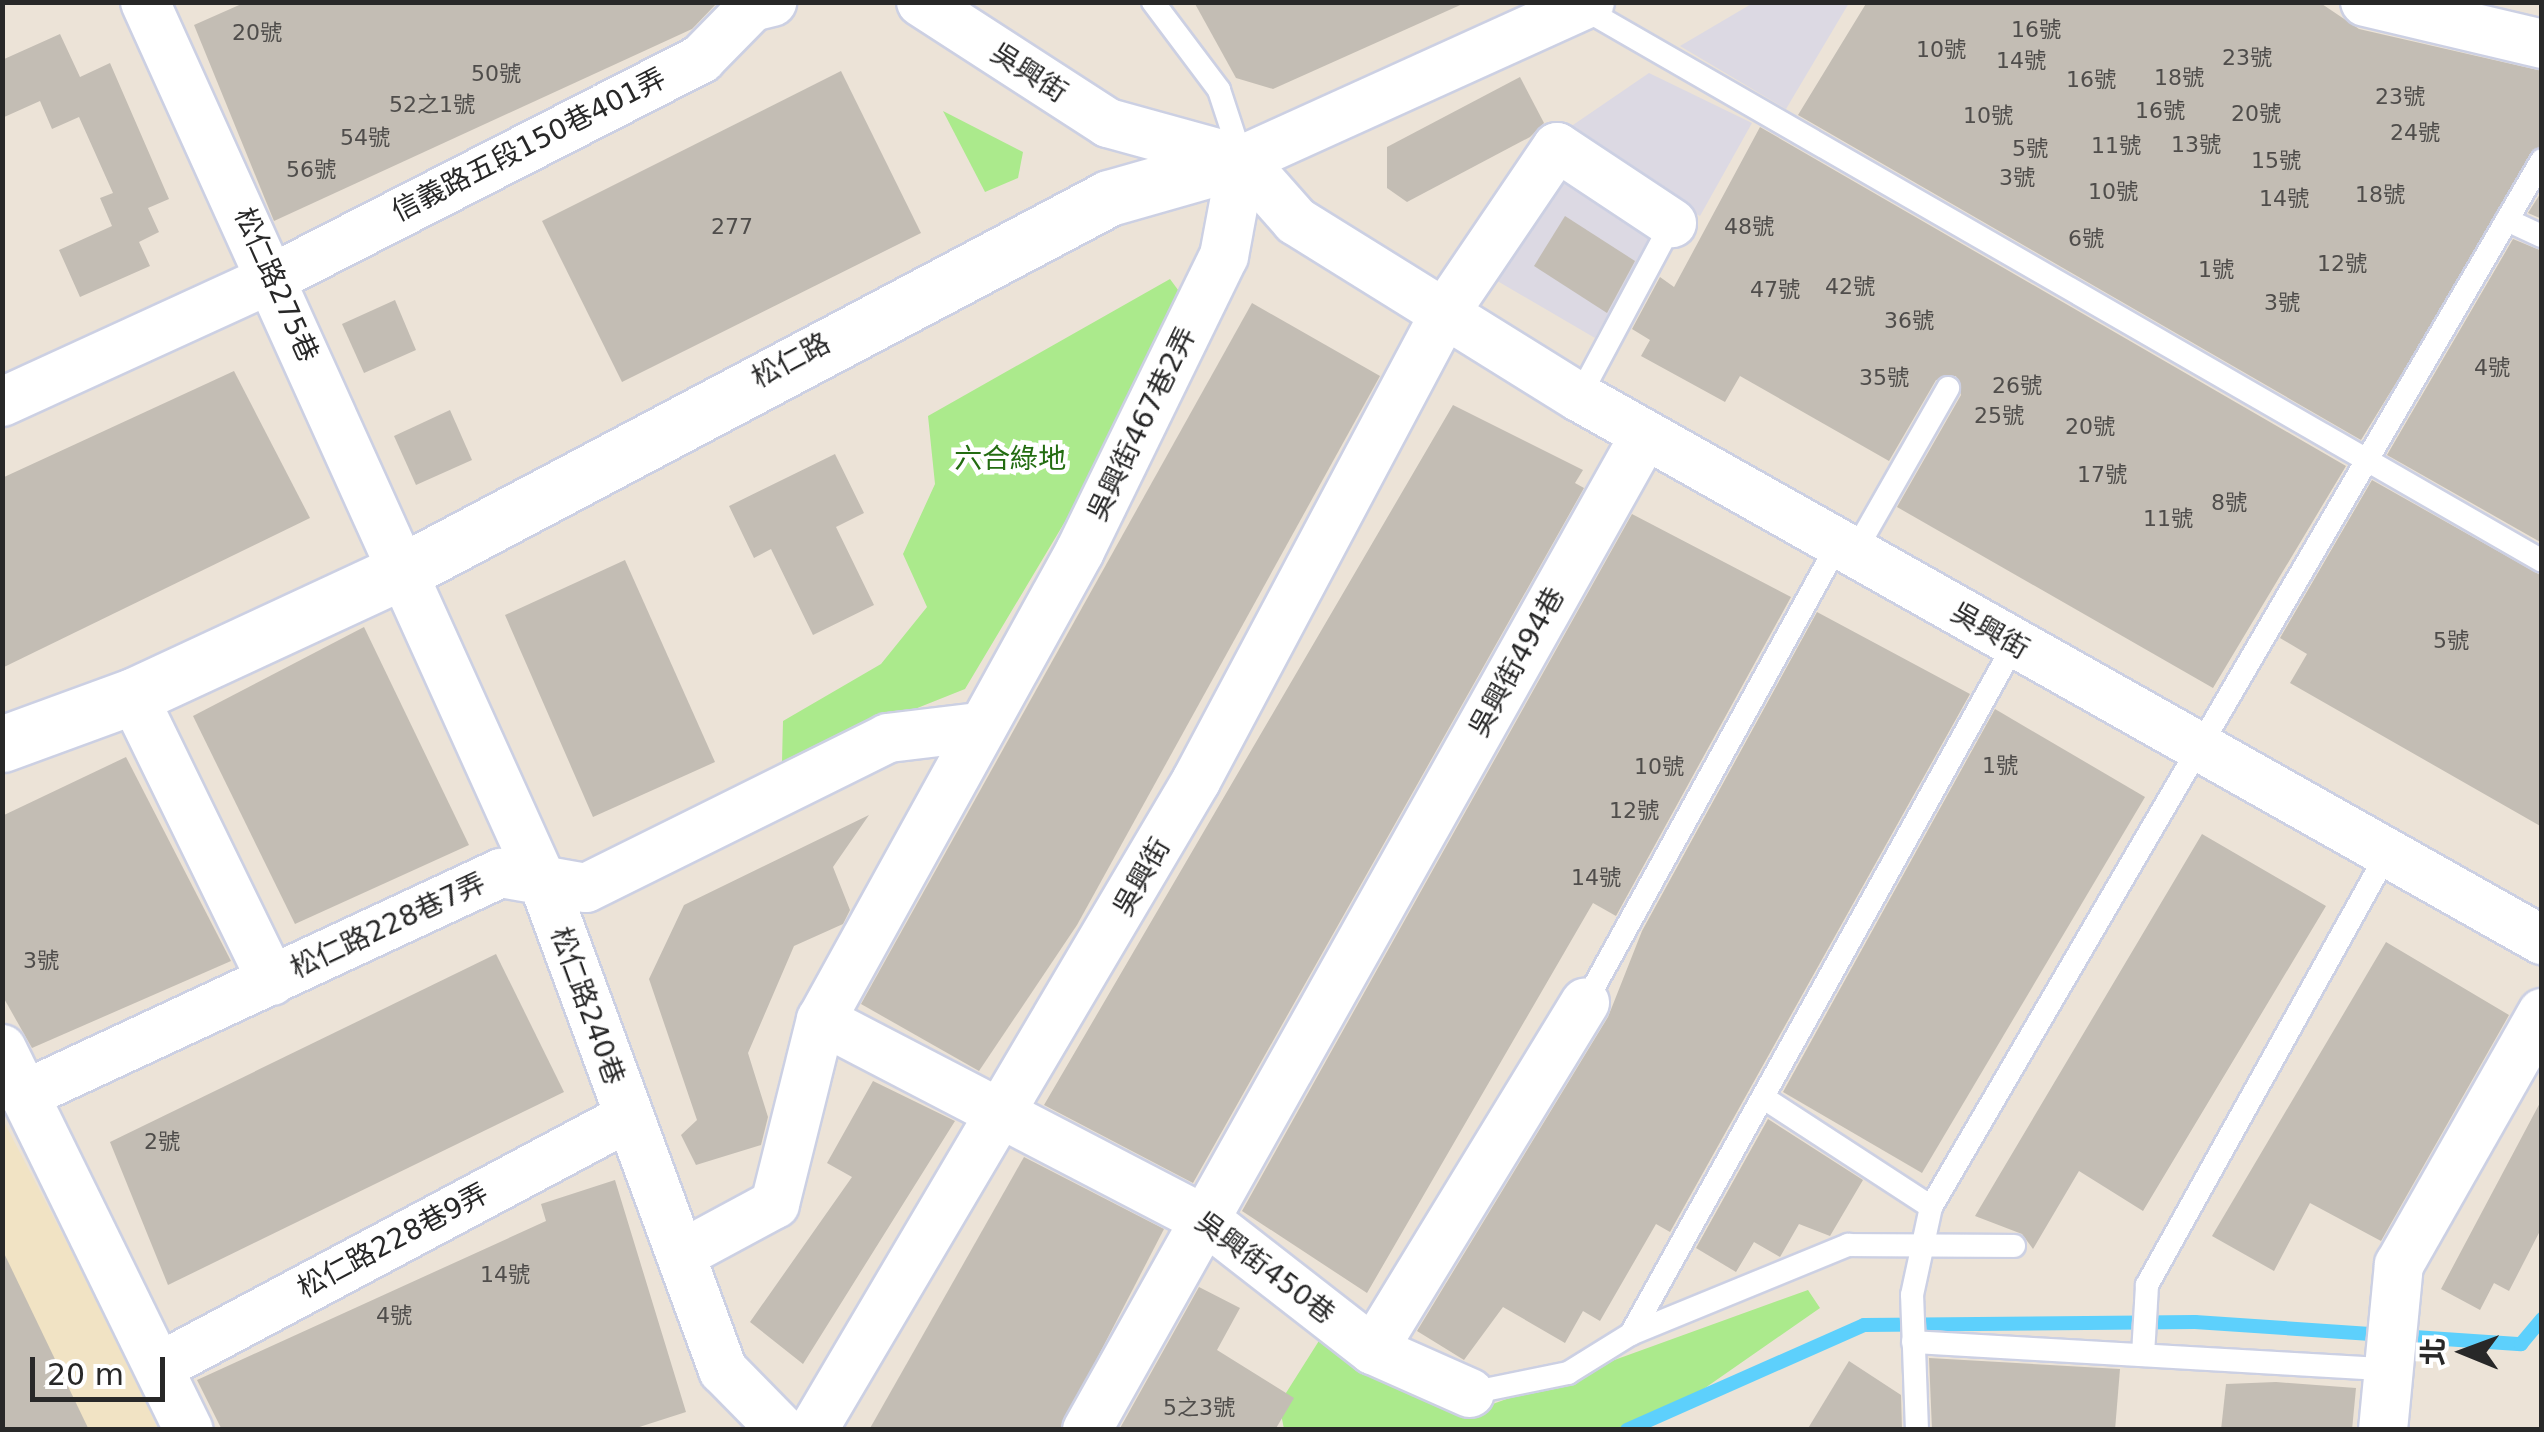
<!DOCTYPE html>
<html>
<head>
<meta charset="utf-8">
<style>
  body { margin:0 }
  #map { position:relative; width:2544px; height:1432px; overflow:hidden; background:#ece3d7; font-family:"DejaVu Sans","Noto Sans TC",sans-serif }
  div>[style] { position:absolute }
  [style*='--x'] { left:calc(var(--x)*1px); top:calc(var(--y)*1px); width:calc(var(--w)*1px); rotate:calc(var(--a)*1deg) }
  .industrial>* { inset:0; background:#dcd9e3 }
  .education>* { inset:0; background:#f1e3c4 }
  .green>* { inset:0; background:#abea8c }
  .stream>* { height:14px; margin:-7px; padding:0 7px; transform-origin:7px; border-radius:7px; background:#5dd0fc }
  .building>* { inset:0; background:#c3bdb4 }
  .roads { filter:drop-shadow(2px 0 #ccd0e3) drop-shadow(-2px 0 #ccd0e3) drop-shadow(0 2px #ccd0e3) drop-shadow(0 -2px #ccd0e3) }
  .lane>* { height:22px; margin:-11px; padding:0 11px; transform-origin:11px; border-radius:11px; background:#fff }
  .street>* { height:48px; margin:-24px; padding:0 24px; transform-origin:24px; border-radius:24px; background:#fff }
  .secondary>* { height:55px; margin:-27.5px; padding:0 27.5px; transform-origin:27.5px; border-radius:27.5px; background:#fff }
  span { translate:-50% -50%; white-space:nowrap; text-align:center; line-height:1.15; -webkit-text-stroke:9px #fff; paint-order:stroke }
  .number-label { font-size:22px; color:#4f4d4b }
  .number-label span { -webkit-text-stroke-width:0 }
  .street-label { font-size:28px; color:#282828 }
  .park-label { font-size:28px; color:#236c11 }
  .frame { position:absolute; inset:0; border:5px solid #282828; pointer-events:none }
  .north { position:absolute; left:2414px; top:1302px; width:100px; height:100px; -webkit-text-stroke:8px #fff; paint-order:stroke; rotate:271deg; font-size:28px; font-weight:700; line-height:40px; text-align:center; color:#282828 }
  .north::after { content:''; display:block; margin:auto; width:35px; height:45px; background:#282828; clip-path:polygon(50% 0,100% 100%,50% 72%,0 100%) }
  .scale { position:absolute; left:30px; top:1357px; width:135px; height:45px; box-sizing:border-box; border:5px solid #282828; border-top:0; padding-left:12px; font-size:30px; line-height:35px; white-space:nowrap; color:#282828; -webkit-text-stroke:8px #fff; paint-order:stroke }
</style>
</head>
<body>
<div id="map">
  <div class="industrial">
    <div style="clip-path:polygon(1753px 3px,1849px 3px,1786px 109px,1680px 46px)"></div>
    <div style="clip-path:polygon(1649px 73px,1752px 123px,1700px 216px,1671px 200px,1595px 338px,1458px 258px,1513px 166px)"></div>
  </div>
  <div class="education">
    <div style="clip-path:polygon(2px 1118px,127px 1358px,158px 1429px,3px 1429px)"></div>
  </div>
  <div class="green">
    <div style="clip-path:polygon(943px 111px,1023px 152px,1018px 178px,985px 192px)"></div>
    <div style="clip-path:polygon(1170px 279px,1192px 309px,965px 689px,782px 762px,783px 721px,881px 664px,927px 607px,903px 554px,935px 484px,928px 416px)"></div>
    <div style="clip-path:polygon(1808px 1290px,1820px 1308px,1682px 1404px,1619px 1429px,1284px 1429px,1279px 1404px,1322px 1336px,1476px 1410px)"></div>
  </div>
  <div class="stream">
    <div style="--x:1627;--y:1430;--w:259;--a:-23.9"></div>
    <div style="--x:1864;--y:1325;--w:331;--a:-0.5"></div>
    <div style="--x:2195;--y:1322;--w:327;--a:3.9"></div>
    <div style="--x:2521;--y:1344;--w:33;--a:-50"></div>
  </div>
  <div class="building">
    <div style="clip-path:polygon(246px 2px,718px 2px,692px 29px,274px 221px,194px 25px)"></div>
    <div style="clip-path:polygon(1194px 2px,1467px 2px,1273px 89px,1236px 78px)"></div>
    <div style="clip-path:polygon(1867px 2px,2319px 2px,2359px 29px,2542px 71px,2542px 145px,2361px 440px,1798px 115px)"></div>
    <div style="clip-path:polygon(60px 34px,80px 77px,110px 63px,169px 199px,148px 208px,159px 232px,139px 242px,150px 266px,80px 297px,59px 250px,112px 226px,100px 198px,113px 193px,79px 117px,52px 129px,40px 101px,2px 118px,2px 60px)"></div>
    <div style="clip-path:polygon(841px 71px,921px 233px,622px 382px,542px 221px)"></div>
    <div style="clip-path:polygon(1520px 77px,1544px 123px,1530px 137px,1407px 202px,1387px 188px,1387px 147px)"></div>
    <div style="clip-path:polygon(1760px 127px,2346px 466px,2213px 688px,1897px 507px,1961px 395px,1956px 376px,1936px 380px,1889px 461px,1740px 376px,1725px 402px,1641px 356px,1650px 340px,1632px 329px,1660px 277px,1674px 287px)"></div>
    <div style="clip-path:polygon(2542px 191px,2542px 219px,2528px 213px)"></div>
    <div style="clip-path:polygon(1565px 216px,1635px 261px,1607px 313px,1534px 266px)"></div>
    <div style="clip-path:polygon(2513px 239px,2542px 251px,2542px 543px,2387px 455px)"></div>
    <div style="clip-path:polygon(395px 300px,416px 350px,364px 373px,342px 324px)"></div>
    <div style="clip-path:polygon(1252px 303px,1380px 376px,1077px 925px,979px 1071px,861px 1004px)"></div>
    <div style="clip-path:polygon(234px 371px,310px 518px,2px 668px,2px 478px)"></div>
    <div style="clip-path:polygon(1453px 405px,1583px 470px,1575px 483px,1584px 488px,1193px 1183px,1044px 1105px)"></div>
    <div style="clip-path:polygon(450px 410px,472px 460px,416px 485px,394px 436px)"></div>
    <div style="clip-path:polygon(835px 454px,864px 513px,836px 527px,874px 605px,813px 635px,771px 549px,754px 558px,729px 506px)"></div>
    <div style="clip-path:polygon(2372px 480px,2542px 576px,2542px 827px,2290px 683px,2307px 654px,2280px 638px)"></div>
    <div style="clip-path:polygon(1632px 514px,1791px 597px,1616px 916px,1593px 903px,1367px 1293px,1242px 1211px)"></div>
    <div style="clip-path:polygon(625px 560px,715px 762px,593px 817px,505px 615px)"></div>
    <div style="clip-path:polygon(1817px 612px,1970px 694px,1670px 1232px,1656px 1224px,1600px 1321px,1583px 1311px,1565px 1343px,1503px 1307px,1464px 1360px,1417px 1331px,1608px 1017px,1642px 931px)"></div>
    <div style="clip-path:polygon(364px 627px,469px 845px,295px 924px,193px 716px)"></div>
    <div style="clip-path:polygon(1995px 709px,2145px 797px,1922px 1173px,1783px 1092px)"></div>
    <div style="clip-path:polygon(126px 757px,231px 961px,32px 1048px,2px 995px,2px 816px)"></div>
    <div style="clip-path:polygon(869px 815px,833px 867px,850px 910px,843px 924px,794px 946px,748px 1053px,768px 1117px,761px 1145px,696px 1165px,681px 1135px,697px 1120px,649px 979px,684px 905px)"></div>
    <div style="clip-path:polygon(2202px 834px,2326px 906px,2143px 1211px,2079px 1171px,2033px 1249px,2022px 1234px,1975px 1216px)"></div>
    <div style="clip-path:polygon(2386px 942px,2509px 1015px,2381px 1241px,2310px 1203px,2274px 1271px,2212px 1236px)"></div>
    <div style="clip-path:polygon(496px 954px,564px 1092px,168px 1285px,110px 1142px)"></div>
    <div style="clip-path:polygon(873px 1081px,955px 1121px,803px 1364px,750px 1322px,852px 1177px,827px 1163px)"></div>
    <div style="clip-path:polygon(2542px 1099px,2542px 1227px,2509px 1291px,2494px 1283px,2480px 1310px,2441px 1289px)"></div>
    <div style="clip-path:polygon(1768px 1119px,1863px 1180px,1830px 1236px,1799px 1224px,1780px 1257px,1754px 1242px,1736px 1272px,1696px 1248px)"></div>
    <div style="clip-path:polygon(1024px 1157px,1164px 1229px,1060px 1430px,869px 1430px)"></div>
    <div style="clip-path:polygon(615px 1180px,686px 1412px,630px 1430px,222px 1430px,197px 1380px,546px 1221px,541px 1204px)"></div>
    <div style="clip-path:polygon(2px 1249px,89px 1430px,2px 1430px)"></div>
    <div style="clip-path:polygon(1199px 1287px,1240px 1308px,1217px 1350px,1294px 1398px,1275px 1430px,1119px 1430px)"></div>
    <div style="clip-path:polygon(1929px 1358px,2120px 1369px,2115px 1430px,1932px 1430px)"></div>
    <div style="clip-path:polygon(1849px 1361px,1901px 1395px,1902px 1430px,1807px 1430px)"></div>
    <div style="clip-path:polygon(2276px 1382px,2356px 1388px,2352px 1430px,2221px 1430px,2226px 1384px)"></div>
  </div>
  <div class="roads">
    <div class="lane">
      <div style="--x:1153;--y:2;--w:110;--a:53.1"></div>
      <div style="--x:1219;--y:90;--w:74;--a:71.8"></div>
      <div style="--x:1581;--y:7;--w:1109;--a:29.96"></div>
      <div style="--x:2507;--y:220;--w:38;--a:25"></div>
      <div style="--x:1579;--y:397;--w:197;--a:-61.9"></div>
      <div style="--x:1854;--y:553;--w:190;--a:-60.3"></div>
      <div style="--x:1585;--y:1003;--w:524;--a:-61.14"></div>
      <div style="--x:1767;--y:1100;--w:196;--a:33.1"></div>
      <div style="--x:1631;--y:1334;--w:235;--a:-22.3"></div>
      <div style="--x:1848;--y:1245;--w:166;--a:0.3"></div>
      <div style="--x:1913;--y:1342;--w:475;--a:3.3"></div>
      <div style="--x:2143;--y:1355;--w:70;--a:-86.7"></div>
      <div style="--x:2147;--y:1285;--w:494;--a:-60.9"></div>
      <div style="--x:1470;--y:1393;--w:100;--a:-11.5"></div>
      <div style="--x:1568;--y:1373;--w:74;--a:-31.8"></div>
      <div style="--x:1631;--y:1334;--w:788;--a:-60.93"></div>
      <div style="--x:1917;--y:1430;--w:135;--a:-92.1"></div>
      <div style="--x:1912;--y:1295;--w:90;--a:-77.8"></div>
      <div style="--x:1931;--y:1207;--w:1212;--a:-59.73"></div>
    </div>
    <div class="street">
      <div style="--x:145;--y:2;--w:971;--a:65.68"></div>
      <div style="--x:545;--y:887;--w:515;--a:69.77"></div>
      <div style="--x:723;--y:1370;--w:84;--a:45.5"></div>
      <div style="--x:921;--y:2;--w:223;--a:32.9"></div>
      <div style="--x:1108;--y:123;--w:139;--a:15.4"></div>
      <div style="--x:1242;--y:160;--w:81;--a:48.5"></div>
      <div style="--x:1296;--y:221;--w:333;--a:31.9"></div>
      <div style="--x:1579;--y:397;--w:1106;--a:29.42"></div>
      <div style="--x:2365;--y:2;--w:182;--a:13.3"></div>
      <div style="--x:1242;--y:160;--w:382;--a:-24.4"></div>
      <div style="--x:2;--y:402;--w:300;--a:-24.6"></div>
      <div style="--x:275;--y:277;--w:479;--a:-27.1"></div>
      <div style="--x:701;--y:59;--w:73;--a:-45.6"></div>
      <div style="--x:752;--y:7;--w:21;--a:-14"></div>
      <div style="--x:133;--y:696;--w:317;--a:64"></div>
      <div style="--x:821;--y:1020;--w:435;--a:27.5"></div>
      <div style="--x:1207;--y:1221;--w:210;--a:37.9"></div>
      <div style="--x:1373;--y:1350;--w:106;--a:23.9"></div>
      <div style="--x:2;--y:1049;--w:424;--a:63.9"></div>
      <div style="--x:24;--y:1095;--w:526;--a:-24.96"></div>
      <div style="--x:501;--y:873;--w:86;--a:10"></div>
      <div style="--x:586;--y:888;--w:337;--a:-26.4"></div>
      <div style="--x:888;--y:738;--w:92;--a:-6.9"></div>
      <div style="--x:686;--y:1252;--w:101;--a:-28.3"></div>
      <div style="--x:775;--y:1204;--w:190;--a:-76"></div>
      <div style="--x:821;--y:1020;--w:536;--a:-61.09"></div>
      <div style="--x:1080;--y:551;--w:328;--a:-64"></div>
      <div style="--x:1224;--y:256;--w:98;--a:-79.4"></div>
      <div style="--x:1373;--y:1350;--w:407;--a:-58.6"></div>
      <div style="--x:159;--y:1367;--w:530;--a:-28.02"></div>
      <div style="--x:813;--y:1430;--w:754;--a:-59.45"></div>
      <div style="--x:1196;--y:781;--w:532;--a:-61.99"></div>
      <div style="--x:1446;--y:311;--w:198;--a:-55.9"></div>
      <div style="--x:1557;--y:147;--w:138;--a:33.5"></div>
      <div style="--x:1087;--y:1430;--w:1141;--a:-60.72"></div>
      <div style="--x:2383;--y:1430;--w:166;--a:-84.5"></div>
      <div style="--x:2399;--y:1265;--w:290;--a:-60.4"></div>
    </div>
    <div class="secondary">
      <div style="--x:2;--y:744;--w:140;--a:-20.1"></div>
      <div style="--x:133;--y:696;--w:311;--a:-24.9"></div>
      <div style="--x:415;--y:565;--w:785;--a:-27.87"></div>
      <div style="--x:1109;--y:198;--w:138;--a:-15.9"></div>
    </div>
  </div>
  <div class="number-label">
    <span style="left:2036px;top:30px">16號</span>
    <span style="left:257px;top:33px">20號</span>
    <span style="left:1941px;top:50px">10號</span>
    <span style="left:2247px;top:58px">23號</span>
    <span style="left:2021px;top:61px">14號</span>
    <span style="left:496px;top:74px">50號</span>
    <span style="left:2179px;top:78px">18號</span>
    <span style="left:2091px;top:80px">16號</span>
    <span style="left:2400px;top:97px">23號</span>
    <span style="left:432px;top:105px">52之1號</span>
    <span style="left:2160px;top:111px">16號</span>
    <span style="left:2256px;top:114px">20號</span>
    <span style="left:1988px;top:116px">10號</span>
    <span style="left:2415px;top:133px">24號</span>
    <span style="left:365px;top:138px">54號</span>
    <span style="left:2196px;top:145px">13號</span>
    <span style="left:2116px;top:146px">11號</span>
    <span style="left:2030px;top:149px">5號</span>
    <span style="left:2276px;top:161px">15號</span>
    <span style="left:311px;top:170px">56號</span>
    <span style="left:2017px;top:178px">3號</span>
    <span style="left:2113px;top:192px">10號</span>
    <span style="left:2380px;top:195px">18號</span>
    <span style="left:2284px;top:199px">14號</span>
    <span style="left:732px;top:227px">277</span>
    <span style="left:1749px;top:227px">48號</span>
    <span style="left:2086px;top:239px">6號</span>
    <span style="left:2342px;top:264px">12號</span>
    <span style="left:2216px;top:270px">1號</span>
    <span style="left:1850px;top:287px">42號</span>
    <span style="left:1775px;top:290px">47號</span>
    <span style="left:2282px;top:303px">3號</span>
    <span style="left:1909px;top:321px">36號</span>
    <span style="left:2492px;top:368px">4號</span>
    <span style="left:1884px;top:378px">35號</span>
    <span style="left:2017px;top:386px">26號</span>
    <span style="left:1999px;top:416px">25號</span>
    <span style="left:2090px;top:427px">20號</span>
    <span style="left:2102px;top:475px">17號</span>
    <span style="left:2229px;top:503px">8號</span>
    <span style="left:2168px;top:519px">11號</span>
    <span style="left:2451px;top:641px">5號</span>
    <span style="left:2000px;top:766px">1號</span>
    <span style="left:1659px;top:767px">10號</span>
    <span style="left:1634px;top:811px">12號</span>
    <span style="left:1596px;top:878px">14號</span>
    <span style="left:41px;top:961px">3號</span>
    <span style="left:162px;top:1142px">2號</span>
    <span style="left:505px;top:1275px">14號</span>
    <span style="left:394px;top:1316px">4號</span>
    <span style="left:1199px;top:1408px">5之3號</span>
  </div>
  <div class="street-label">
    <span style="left:1029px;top:73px;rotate:33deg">吳興街</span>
    <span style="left:529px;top:145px;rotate:-27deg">信義路五段150巷401弄</span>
    <span style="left:276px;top:285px;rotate:66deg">松仁路275巷</span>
    <span style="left:791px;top:361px;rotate:-28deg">松仁路</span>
    <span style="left:1142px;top:424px;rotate:-64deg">吳興街467巷2弄</span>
    <span style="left:1990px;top:631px;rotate:30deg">吳興街</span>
    <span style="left:1517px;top:662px;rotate:-61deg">吳興街494巷</span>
    <span style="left:1142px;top:877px;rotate:-60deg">吳興街</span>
    <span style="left:388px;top:926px;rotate:-25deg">松仁路228巷7弄</span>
    <span style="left:587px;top:1006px;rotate:70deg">松仁路240巷</span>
    <span style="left:393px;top:1241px;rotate:-28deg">松仁路228巷9弄</span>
    <span style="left:1265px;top:1268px;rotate:37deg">吳興街450巷</span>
  </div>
  <div class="park-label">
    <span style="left:1010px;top:459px">六合綠地</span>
  </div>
  <div class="frame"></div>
  <div class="north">北</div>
  <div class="scale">20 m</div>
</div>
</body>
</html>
